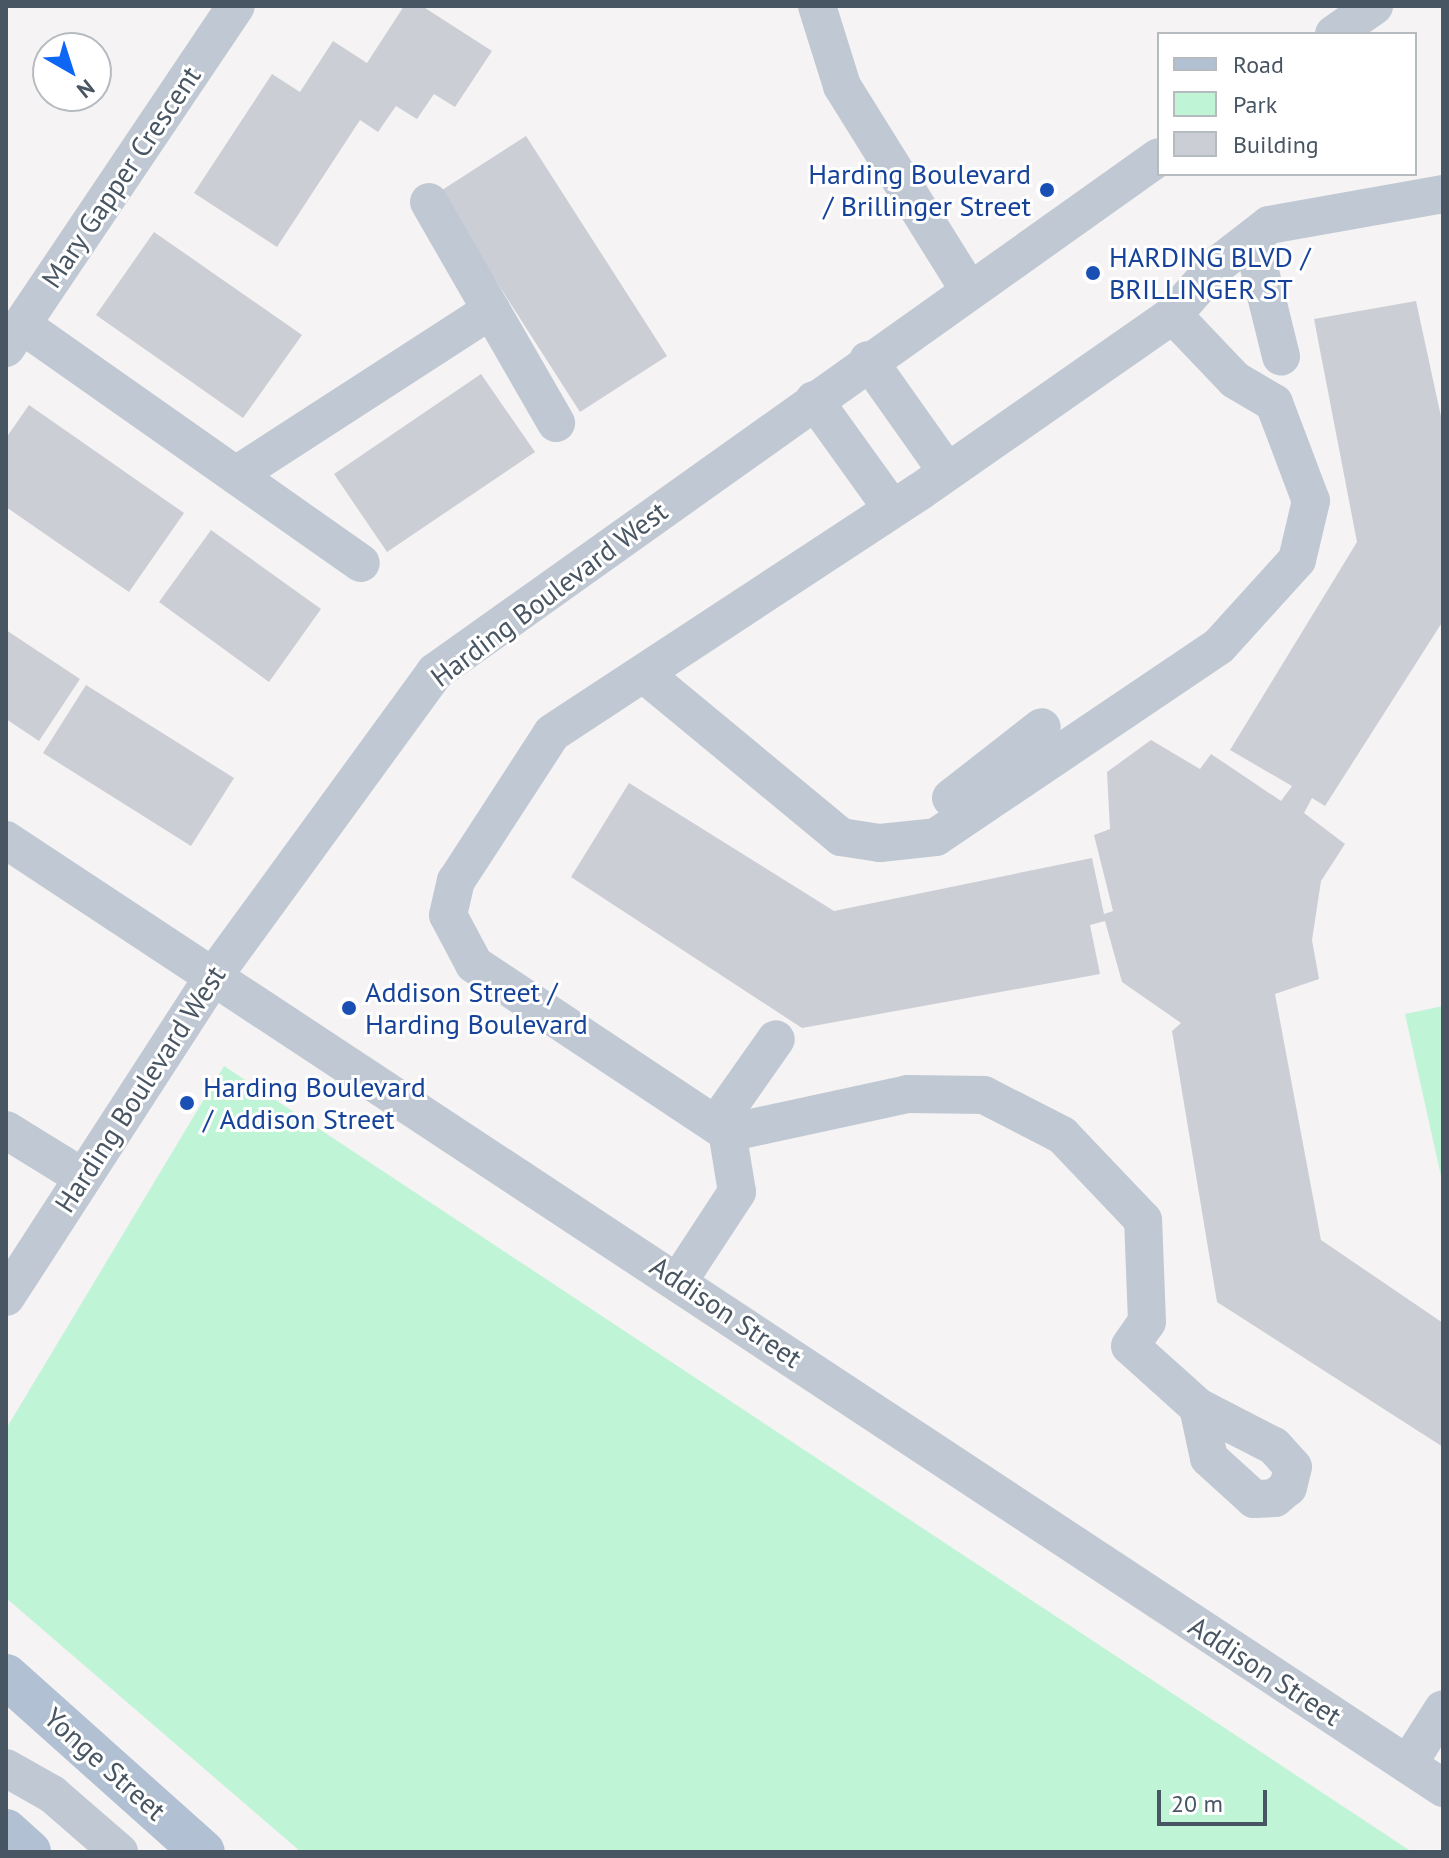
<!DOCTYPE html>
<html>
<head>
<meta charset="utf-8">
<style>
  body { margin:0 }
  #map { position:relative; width:1449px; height:1858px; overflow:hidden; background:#f5f3f3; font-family:"PT Sans",sans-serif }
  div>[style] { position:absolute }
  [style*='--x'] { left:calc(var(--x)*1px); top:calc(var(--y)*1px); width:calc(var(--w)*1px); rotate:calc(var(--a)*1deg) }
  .green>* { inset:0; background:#c0f4d7 }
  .building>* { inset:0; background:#ccced5 }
  .minor>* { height:38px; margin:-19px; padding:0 19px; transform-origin:19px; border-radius:19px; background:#c0c9d3 }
  .major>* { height:44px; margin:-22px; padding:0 22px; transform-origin:22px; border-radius:22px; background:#b1c0d3 }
  .dots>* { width:22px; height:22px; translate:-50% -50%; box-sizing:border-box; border:4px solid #fff; border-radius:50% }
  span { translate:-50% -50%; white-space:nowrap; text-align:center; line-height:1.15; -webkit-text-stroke:6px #fff; paint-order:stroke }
  .transit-label { font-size:28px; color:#164399 }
  .right { translate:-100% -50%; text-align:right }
  .left { translate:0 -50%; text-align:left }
  .street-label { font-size:28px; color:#485562 }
  .frame { position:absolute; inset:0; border:8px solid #485562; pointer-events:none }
  .legend { position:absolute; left:1157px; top:32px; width:260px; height:144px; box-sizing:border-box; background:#fff; border:2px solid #b6bbc0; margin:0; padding:10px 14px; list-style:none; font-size:24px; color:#485562 }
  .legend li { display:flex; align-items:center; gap:16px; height:40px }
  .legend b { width:40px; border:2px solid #b6bbc0 }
  .north { position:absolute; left:32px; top:32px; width:80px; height:80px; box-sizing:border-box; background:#fff; border:2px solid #b6bbc0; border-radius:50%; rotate:141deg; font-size:22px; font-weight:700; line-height:32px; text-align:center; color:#485562 }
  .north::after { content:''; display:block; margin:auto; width:28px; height:36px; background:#0d66f4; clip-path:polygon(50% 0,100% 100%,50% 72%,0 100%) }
  .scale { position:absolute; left:1157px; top:1790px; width:110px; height:36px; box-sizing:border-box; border:4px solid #485562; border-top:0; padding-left:10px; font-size:24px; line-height:28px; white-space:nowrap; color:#485562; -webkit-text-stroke:6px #fff; paint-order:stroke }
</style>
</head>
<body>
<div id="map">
  <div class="green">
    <div style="clip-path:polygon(1443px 1006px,1443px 1185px,1405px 1014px)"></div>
    <div style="clip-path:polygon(224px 1066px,1412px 1852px,301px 1852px,6px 1598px,6px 1429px)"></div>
  </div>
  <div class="building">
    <div style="clip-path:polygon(404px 6px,422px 6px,492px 51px,455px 107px,434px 94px,417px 119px,396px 106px,378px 132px,360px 120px,277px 247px,194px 193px,272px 74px,300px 92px,333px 41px,367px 63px)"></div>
    <div style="clip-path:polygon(526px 136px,667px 356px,580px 412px,439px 192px)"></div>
    <div style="clip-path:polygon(154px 232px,302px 335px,243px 418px,96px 315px)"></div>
    <div style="clip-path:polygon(1416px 301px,1443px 426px,1443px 621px,1325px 806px,1312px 798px,1304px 813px,1345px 844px,1321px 881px,1312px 940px,1319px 979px,1275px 994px,1321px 1240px,1443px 1323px,1443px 1447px,1217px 1302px,1172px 1031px,1181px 1023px,1122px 982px,1105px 921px,1090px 925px,1100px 974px,802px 1028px,571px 877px,629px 783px,834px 911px,1092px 858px,1104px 914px,1113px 911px,1094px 835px,1110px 829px,1107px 772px,1151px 740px,1200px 769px,1211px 754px,1281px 801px,1292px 786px,1230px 750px,1357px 542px,1314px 319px)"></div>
    <div style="clip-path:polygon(481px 374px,535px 452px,387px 552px,334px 474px)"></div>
    <div style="clip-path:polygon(29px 405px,184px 513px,129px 592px,6px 507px,6px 438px)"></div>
    <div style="clip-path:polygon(211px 530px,321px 609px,269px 682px,159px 602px)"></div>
    <div style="clip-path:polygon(6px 630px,80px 679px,39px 741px,6px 719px)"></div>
    <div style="clip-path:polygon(86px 685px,234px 778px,191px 846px,43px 753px)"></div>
  </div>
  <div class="minor">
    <div style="--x:817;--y:6;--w:84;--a:72.6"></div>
    <div style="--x:842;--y:86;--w:240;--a:58.1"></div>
    <div style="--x:1334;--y:34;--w:49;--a:-35"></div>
    <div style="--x:429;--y:202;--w:255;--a:60.1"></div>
    <div style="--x:1252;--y:239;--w:121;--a:76.1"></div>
    <div style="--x:22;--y:325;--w:414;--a:35.1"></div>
    <div style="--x:6;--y:348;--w:412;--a:-56.1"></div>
    <div style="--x:868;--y:360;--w:135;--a:54.7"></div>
    <div style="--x:814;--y:400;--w:132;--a:54.3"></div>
    <div style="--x:236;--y:475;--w:304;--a:-32.9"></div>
    <div style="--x:644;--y:674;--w:256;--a:39.6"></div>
    <div style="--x:841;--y:837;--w:39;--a:9"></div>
    <div style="--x:880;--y:843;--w:56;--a:-6.1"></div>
    <div style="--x:936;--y:837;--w:341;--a:-34"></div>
    <div style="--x:1219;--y:646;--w:116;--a:-47.8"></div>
    <div style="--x:1297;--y:560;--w:61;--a:-76.7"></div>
    <div style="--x:1311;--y:501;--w:105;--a:-110.7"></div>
    <div style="--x:1274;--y:403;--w:45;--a:-149.5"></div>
    <div style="--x:1235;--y:380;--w:90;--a:-133.6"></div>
    <div style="--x:951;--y:798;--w:115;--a:-38"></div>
    <div style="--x:6;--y:840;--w:1722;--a:33.41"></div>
    <div style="--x:6;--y:1130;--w:89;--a:31.7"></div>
    <div style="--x:680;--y:1279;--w:104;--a:-56.8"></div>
    <div style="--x:737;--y:1192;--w:80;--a:-99.3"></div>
    <div style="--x:724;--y:1113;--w:90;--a:-54.9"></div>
    <div style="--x:6;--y:1297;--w:380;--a:-57.1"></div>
    <div style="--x:212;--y:978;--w:379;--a:-53.9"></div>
    <div style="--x:435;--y:672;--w:888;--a:-35.43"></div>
    <div style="--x:1198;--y:1407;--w:85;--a:27.2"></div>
    <div style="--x:1274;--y:1446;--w:28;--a:48"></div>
    <div style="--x:1293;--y:1467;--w:21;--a:104"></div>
    <div style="--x:1288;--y:1487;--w:17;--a:140"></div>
    <div style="--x:1275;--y:1498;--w:21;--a:177"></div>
    <div style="--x:1254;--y:1499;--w:61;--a:-137.7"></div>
    <div style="--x:1209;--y:1458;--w:52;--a:-102.2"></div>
    <div style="--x:1198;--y:1407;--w:91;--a:-138.1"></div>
    <div style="--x:1130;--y:1346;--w:29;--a:-55"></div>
    <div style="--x:1147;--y:1322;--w:102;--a:-92.2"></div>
    <div style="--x:1143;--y:1220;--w:117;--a:-133.6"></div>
    <div style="--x:1062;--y:1135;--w:88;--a:-152.9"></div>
    <div style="--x:984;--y:1095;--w:76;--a:-179.2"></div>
    <div style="--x:908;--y:1094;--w:184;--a:167.8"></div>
    <div style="--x:728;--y:1133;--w:305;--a:-146.4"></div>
    <div style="--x:474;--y:964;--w:55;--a:-118"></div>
    <div style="--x:448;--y:915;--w:35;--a:-77"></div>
    <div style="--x:456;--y:881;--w:176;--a:-57"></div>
    <div style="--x:552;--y:733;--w:439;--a:-33.3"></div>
    <div style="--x:919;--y:492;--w:310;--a:-34.9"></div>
    <div style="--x:1173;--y:315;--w:65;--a:-48.7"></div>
    <div style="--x:1216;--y:266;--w:67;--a:-37.7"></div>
    <div style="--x:1269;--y:225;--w:177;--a:-10.1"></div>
    <div style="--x:1408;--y:1764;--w:65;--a:-57.5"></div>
    <div style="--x:6;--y:1768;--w:53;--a:29.5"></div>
    <div style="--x:52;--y:1794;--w:89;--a:40.9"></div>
  </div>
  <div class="major">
    <div style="--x:6;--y:1676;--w:264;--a:41.8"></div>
    <div style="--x:6;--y:1831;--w:31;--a:42"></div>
  </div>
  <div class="dots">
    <div style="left:1047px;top:190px;background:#1a4fb4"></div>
    <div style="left:1093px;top:273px;background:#1a4fb4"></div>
    <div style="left:349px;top:1008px;background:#1a4fb4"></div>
    <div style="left:187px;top:1103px;background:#1a4fb4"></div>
  </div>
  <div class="transit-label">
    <span class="right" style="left:1031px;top:190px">Harding Boulevard<br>/ Brillinger Street</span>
    <span class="left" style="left:1109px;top:273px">HARDING BLVD /<br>BRILLINGER ST</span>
    <span class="left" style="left:365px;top:1008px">Addison Street /<br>Harding Boulevard</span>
    <span class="left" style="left:203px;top:1103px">Harding Boulevard<br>/ Addison Street</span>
  </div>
  <div class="street-label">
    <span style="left:121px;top:177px;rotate:-56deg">Mary Gapper Crescent</span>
    <span style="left:549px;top:594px;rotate:-37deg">Harding Boulevard West</span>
    <span style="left:140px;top:1089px;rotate:-57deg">Harding Boulevard West</span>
    <span style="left:726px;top:1312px;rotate:34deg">Addison Street</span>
    <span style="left:1265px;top:1671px;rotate:33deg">Addison Street</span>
    <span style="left:105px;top:1764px;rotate:42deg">Yonge Street</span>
  </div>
  <div class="frame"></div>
  <ul class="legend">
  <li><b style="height:10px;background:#b1c0d3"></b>Road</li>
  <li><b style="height:22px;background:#c0f4d7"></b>Park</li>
  <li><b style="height:22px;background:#ccced5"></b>Building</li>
  </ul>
  <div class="north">N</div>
  <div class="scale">20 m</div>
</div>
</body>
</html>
